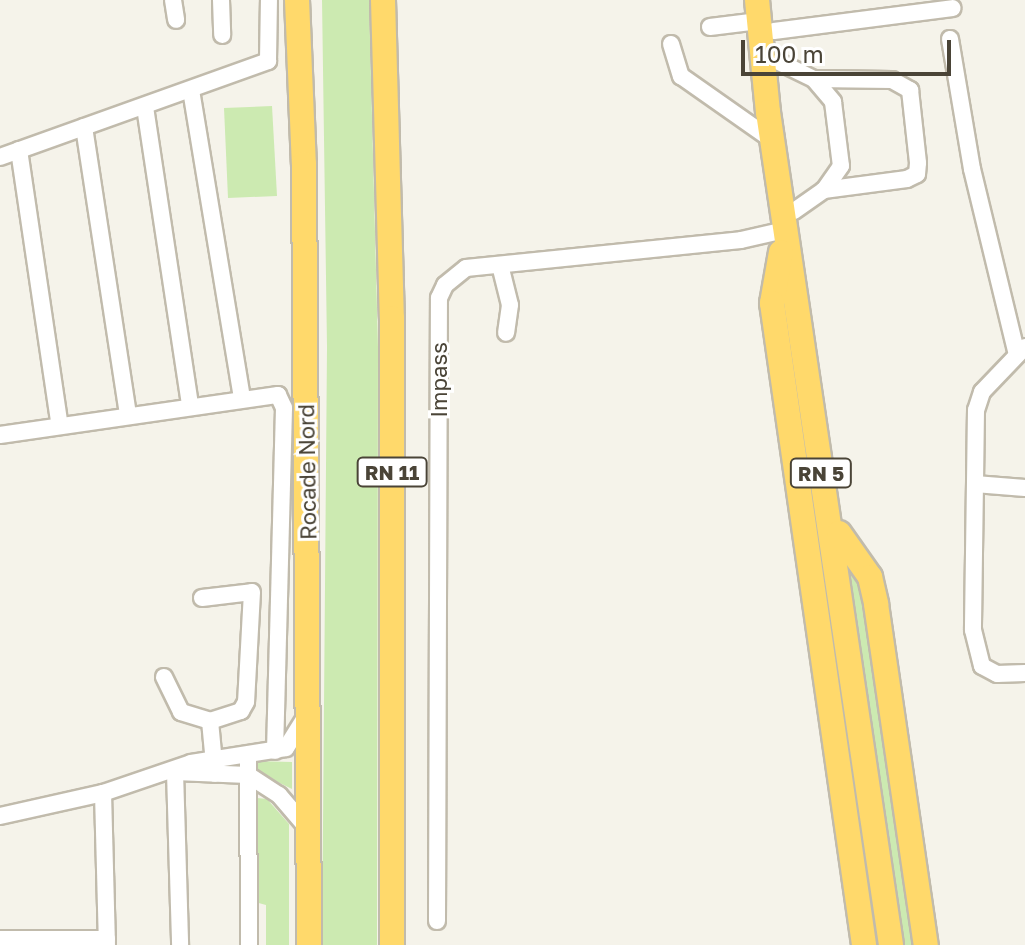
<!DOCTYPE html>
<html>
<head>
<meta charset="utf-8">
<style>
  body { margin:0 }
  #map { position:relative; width:1025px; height:945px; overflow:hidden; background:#f5f3ea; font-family:"Golos Text",sans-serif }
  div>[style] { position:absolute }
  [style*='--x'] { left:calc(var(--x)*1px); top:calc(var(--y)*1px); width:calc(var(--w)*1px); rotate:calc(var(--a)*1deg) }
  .green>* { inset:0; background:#cceab1 }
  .roads { filter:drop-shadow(2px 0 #c1bbac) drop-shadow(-2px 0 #c1bbac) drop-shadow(0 2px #c1bbac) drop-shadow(0 -2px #c1bbac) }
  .minor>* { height:16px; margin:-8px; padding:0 8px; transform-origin:8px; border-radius:8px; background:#fff }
  .highway>* { height:24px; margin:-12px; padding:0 12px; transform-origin:12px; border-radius:12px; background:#ffd96b }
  span { translate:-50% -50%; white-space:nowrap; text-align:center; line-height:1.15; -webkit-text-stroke:6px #fff; paint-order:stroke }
  .shield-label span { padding:2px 6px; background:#fff; border:2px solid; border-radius:6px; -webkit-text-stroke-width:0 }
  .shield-label { font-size:20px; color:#4a4437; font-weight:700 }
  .street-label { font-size:22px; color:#4a4437 }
  .scale { position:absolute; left:741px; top:40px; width:210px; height:36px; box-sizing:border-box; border:4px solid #4a4437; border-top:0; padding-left:10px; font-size:24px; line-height:28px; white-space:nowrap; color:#4a4437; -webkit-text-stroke:6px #fff; paint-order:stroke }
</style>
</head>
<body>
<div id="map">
  <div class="green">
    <div style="clip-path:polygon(322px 0,369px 0,378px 347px,377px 945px,322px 945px,327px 347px)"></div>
    <div style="clip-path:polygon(272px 106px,277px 196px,228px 198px,224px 108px)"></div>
    <div style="clip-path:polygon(848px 567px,865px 592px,921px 945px,903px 945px)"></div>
    <div style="clip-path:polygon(253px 761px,292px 762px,292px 789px,253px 770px)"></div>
    <div style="clip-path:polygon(257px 798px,267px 799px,289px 824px,289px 945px,266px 945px,266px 905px,255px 902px)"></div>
  </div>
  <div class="roads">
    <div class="minor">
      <div style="--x:173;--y:0;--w:20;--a:81"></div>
      <div style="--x:221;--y:0;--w:35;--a:88"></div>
      <div style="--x:710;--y:27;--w:49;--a:-7"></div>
      <div style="--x:774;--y:31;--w:180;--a:-7.3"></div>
      <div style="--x:950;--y:39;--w:132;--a:80.4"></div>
      <div style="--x:972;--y:169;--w:191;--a:76.4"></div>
      <div style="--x:671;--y:44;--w:34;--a:73"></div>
      <div style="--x:681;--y:76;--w:111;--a:35.1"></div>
      <div style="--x:779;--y:62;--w:39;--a:26"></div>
      <div style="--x:814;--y:79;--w:30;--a:50"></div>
      <div style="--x:833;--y:102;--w:64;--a:82.9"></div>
      <div style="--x:841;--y:166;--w:29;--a:125"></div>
      <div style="--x:824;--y:190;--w:37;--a:145"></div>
      <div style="--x:814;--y:79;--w:78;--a:0.7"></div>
      <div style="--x:892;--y:80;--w:21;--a:29"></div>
      <div style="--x:910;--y:90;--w:73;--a:83.7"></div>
      <div style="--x:918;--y:163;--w:11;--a:95"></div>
      <div style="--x:917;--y:174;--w:11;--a:153"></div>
      <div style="--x:907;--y:179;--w:84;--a:172.5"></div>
      <div style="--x:191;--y:90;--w:313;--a:80.6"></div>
      <div style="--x:145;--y:107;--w:302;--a:81.4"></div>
      <div style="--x:84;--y:127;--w:291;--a:81.3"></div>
      <div style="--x:19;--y:150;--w:279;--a:81.6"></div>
      <div style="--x:0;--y:157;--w:285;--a:-19.7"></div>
      <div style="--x:268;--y:61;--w:61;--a:-89.1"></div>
      <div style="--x:500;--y:265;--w:41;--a:76"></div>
      <div style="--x:510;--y:305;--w:28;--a:98"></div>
      <div style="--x:1025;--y:347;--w:62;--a:133.7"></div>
      <div style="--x:982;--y:392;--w:19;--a:108"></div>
      <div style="--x:976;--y:410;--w:220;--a:90.8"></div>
      <div style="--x:973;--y:630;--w:37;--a:76"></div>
      <div style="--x:982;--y:666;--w:17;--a:28"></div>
      <div style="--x:997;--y:674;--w:28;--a:-2"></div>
      <div style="--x:0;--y:435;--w:281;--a:-8.2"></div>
      <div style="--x:278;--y:395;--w:14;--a:65"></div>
      <div style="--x:284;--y:408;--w:343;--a:91.5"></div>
      <div style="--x:975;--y:484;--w:50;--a:4.6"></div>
      <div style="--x:202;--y:598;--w:50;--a:-6.8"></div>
      <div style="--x:252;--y:592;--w:110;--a:93.1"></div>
      <div style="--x:246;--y:702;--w:10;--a:119"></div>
      <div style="--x:241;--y:711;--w:33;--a:162"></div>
      <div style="--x:210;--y:721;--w:53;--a:84.6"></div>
      <div style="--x:164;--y:677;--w:39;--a:64"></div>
      <div style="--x:181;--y:712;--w:30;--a:17"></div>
      <div style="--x:248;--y:758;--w:187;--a:89.7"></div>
      <div style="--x:175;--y:772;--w:173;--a:88.3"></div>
      <div style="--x:175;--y:772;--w:73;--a:2.4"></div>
      <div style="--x:248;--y:775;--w:37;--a:33"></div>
      <div style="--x:279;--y:795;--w:46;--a:49.4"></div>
      <div style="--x:103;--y:793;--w:152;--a:88.5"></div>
      <div style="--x:0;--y:816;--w:106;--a:-12.6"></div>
      <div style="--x:103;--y:793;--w:93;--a:-18.8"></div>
      <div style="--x:191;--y:763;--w:96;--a:-9"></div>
      <div style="--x:286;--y:748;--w:36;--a:-58"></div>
      <div style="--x:437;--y:921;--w:623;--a:-89.82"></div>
      <div style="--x:439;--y:298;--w:14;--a:-65"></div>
      <div style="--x:445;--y:285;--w:27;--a:-39"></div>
      <div style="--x:466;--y:268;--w:276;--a:-5.8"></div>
      <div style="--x:741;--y:240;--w:45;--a:-12.8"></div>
      <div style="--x:0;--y:939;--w:107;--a:0"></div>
    </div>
    <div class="highway">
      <div style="--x:297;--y:0;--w:164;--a:87.6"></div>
      <div style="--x:304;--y:164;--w:781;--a:89.63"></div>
      <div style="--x:383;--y:0;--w:318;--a:88.4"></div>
      <div style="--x:392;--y:318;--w:627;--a:90"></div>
      <div style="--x:757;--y:0;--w:113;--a:84.4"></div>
      <div style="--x:768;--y:112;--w:842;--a:81.6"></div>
      <div style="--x:781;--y:252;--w:52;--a:100"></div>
      <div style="--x:772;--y:303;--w:649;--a:81.84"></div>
      <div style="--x:839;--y:533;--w:54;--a:54.8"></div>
      <div style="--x:870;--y:577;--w:28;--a:77"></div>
      <div style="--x:876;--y:604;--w:345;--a:81.7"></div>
    </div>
  </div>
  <div class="shield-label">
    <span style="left:392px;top:472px">RN 11</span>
    <span style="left:821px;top:473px">RN 5</span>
  </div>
  <div class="street-label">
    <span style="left:439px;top:380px;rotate:-90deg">Impass</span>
    <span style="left:307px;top:472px;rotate:-91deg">Rocade Nord</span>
  </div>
  <div class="scale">100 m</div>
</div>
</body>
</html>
